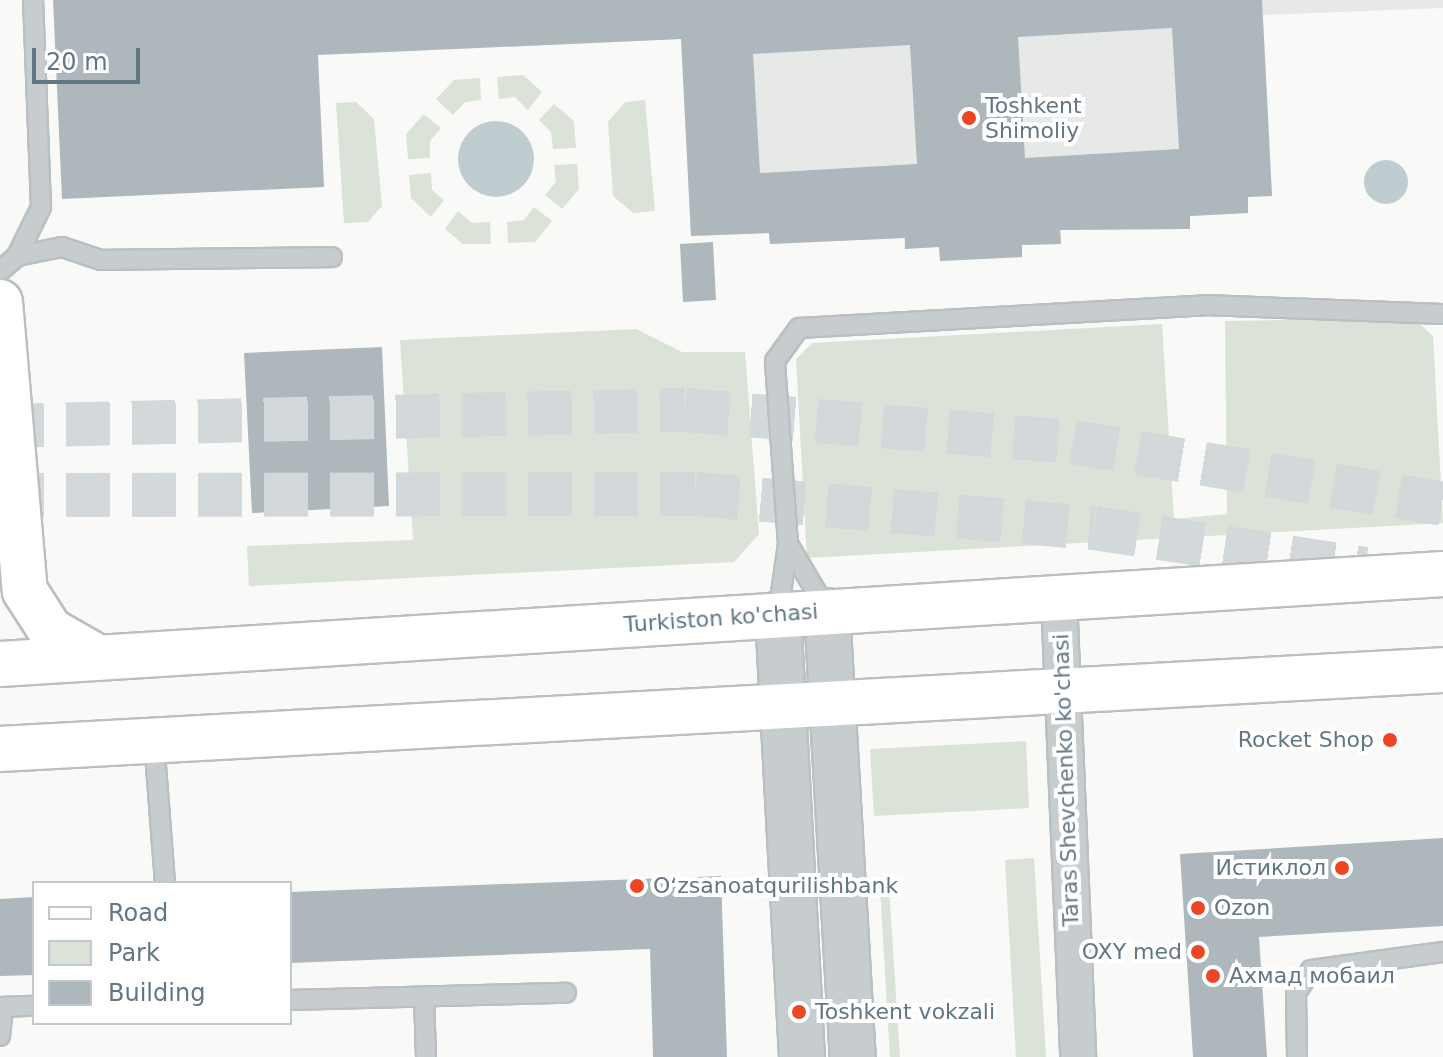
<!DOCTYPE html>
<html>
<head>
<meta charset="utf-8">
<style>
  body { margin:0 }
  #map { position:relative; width:1443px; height:1057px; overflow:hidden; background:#f9f9f7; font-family:"DejaVu Sans",sans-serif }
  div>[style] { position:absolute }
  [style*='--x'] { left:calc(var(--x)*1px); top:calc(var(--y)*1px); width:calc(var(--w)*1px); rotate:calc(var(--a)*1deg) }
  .built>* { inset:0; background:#e7e9e8 }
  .green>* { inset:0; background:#dbe2d7 }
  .water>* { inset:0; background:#bfccd0 }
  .round { border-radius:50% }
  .building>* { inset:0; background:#adb7bc }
  .trunk-tunnel>* { height:44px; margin-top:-22px; transform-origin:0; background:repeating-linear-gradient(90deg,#d3d8da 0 44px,transparent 0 66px) }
  .roads { filter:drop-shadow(2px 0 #babfc2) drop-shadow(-2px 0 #babfc2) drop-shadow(0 2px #babfc2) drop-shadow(0 -2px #babfc2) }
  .service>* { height:18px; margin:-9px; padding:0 9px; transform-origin:9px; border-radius:9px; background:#c7cccf }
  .minor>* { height:34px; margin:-17px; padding:0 17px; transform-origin:17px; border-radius:17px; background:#c7cccf }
  .tertiary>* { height:44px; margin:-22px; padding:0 22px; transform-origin:22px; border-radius:22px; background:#c7cccf }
  .primary>* { height:44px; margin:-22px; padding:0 22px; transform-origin:22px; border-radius:22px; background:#fff }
  .dots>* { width:22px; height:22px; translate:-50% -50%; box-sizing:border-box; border:4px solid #fff; border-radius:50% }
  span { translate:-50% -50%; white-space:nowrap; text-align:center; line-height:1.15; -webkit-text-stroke:8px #fff; paint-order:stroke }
  .poi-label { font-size:22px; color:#627784 }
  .left { translate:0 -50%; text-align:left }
  .right { translate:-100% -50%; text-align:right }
  .street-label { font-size:22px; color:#627784 }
  .legend { position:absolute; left:32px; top:881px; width:260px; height:144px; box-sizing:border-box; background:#fff; border:2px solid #c0c9ce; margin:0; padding:10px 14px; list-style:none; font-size:24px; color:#627784 }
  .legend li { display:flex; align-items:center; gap:16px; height:40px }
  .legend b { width:40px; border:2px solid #c0c9ce }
  .scale { position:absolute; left:32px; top:48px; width:108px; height:36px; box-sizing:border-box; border:4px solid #627784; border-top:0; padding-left:10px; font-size:24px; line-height:28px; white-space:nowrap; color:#627784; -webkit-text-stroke:6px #fff; paint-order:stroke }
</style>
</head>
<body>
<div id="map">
  <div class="built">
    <div style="clip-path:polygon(342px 0,1443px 0,1443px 8px,1263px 15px,1272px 196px,1248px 197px,1248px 213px,1190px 216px,1190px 229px,1061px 230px,1061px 244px,1022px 245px,1022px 257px,940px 261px,939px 247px,905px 249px,904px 238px,770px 244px,769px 233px,691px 236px,681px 39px,345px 54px)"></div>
  </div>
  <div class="green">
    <div style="clip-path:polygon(523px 75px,542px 92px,528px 110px,515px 97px,499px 99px,497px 77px)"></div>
    <div style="clip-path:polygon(480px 78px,481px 100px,465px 102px,453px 115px,436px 99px,454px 80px)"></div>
    <div style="clip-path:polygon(645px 100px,655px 211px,633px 213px,613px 196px,608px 122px,625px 102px)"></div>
    <div style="clip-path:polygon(356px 102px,374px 119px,382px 206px,368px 222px,344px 223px,336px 103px)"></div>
    <div style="clip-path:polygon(554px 104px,574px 121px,576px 148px,553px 149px,551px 132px,539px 120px)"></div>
    <div style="clip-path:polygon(424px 114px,441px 128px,430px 141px,430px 158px,408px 159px,406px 134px)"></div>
    <div style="clip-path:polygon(577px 164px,579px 189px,562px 209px,545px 195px,556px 182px,554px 165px)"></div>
    <div style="clip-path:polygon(431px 173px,432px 190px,444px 200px,431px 217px,411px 198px,409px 175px)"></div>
    <div style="clip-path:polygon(534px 207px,552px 221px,535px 242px,508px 243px,507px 222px,524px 220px)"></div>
    <div style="clip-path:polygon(458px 211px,472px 223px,490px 222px,491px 244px,463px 244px,445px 229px)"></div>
    <div style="clip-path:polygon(1413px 318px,1433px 336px,1443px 523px,807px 558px,796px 359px,812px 343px,1162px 324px,1174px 519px,1227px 514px,1225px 321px)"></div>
    <div style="clip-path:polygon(636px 329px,682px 352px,745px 352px,759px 534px,734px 562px,249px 586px,247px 546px,413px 540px,400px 340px)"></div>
    <div style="clip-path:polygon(1026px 741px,1029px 808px,874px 816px,870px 749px)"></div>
    <div style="clip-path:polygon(1034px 858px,1046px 1057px,1016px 1057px,1005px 860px)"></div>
    <div style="clip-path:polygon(889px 887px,900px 1057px,890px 1057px,880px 888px)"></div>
  </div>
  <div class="water">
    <div class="round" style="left:458px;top:121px;width:76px;height:76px"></div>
    <div class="round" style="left:1364px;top:160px;width:44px;height:44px"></div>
  </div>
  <div class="building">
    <div style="clip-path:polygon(evenodd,53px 0,1262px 0,1272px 196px,1248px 197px,1248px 213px,1190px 216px,1190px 229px,1060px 230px,1061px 244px,1022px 245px,1022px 257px,940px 261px,939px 247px,905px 249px,905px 238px,770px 244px,769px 233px,691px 236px,681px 39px,318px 55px,324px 187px,62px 199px,53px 0,1172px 28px,1179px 149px,1025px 158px,1018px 37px,1172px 28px,53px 0,910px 45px,917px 164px,760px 173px,753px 54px,910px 45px)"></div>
    <div style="clip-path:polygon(713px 242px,716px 300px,683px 302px,680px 244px)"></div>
    <div style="clip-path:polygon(382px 347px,389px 506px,252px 513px,244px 353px)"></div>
    <div style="clip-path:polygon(1443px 838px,1443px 926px,1259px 937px,1267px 1057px,1193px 1057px,1180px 854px)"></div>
    <div style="clip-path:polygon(721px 876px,727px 1057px,653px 1057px,650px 949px,290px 963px,290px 892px)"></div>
    <div style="clip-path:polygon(34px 897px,34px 975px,0 976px,0 899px)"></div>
  </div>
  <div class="trunk-tunnel">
    <div style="--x:0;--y:426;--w:685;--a:-1.34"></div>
    <div style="--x:685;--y:410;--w:389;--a:4.7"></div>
    <div style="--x:1073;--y:442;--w:375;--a:9.5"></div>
    <div style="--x:0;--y:495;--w:695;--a:-0.08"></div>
    <div style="--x:695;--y:494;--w:400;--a:4.9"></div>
    <div style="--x:1094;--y:528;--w:274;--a:8.6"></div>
  </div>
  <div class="roads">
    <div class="service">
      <div style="--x:17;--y:256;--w:55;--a:-63.9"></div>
      <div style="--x:41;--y:207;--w:207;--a:-92.2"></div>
      <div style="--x:0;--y:271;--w:23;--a:-41"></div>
      <div style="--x:17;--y:256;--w:46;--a:-11.3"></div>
      <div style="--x:62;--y:247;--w:41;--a:18.4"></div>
      <div style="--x:101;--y:260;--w:231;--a:-0.7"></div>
      <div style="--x:788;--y:544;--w:77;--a:59.4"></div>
      <div style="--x:778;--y:614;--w:71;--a:-81.9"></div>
      <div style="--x:788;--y:544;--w:183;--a:-94.1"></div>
      <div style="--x:775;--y:361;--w:41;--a:-54"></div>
      <div style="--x:799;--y:328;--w:408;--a:-3.2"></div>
      <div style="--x:1206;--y:305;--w:237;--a:2.2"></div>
      <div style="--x:154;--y:740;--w:143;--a:85.6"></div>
      <div style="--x:424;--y:997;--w:60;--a:88.1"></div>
      <div style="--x:290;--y:1000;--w:276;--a:-1.5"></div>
      <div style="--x:0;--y:1007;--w:34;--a:-2"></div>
      <div style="--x:0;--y:1036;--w:29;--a:-84"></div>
      <div style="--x:1297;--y:1057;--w:64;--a:-90.9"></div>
      <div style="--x:1296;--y:993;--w:27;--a:-57"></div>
      <div style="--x:1311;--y:970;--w:133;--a:-7.8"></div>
    </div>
    <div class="minor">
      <div style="--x:1059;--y:598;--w:459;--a:87.6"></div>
    </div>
    <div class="tertiary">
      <div style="--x:827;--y:611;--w:447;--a:86.7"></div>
      <div style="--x:778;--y:614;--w:444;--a:86.9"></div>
    </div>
    <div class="primary">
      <div style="--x:0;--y:302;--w:290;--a:85.1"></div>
      <div style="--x:25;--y:591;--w:46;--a:57.3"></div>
      <div style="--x:50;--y:630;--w:56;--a:29.7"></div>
      <div style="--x:0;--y:664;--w:1446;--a:-3.57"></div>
      <div style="--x:0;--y:749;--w:1445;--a:-3.13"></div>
    </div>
  </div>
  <div class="dots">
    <div style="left:969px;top:118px;background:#ee4522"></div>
    <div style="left:1390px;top:740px;background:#ee4522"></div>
    <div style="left:1342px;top:868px;background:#ee4522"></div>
    <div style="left:637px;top:886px;background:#ee4522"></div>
    <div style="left:1198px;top:908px;background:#ee4522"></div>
    <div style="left:1198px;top:952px;background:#ee4522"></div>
    <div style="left:1213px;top:976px;background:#ee4522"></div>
    <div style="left:799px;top:1012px;background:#ee4522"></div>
  </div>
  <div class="poi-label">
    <span class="left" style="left:985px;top:118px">Toshkent<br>Shimoliy</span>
    <span class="right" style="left:1374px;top:740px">Rocket Shop</span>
    <span class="right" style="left:1326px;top:868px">Истиклол</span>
    <span class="left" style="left:653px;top:886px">Oʻzsanoatqurilishbank</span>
    <span class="left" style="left:1214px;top:908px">Ozon</span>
    <span class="right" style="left:1182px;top:952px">OXY med</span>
    <span class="left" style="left:1229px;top:976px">Ахмад мобаил</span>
    <span class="left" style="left:815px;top:1012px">Toshkent vokzali</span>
  </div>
  <div class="street-label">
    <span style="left:721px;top:618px;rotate:-4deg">Turkiston ko'chasi</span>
    <span style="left:1066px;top:780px;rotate:-92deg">Taras Shevchenko ko'chasi</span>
  </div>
  <ul class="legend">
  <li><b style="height:10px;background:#fff"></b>Road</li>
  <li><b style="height:22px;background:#dbe2d7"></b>Park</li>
  <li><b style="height:22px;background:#adb7bc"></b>Building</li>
  </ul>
  <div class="scale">20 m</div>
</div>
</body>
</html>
